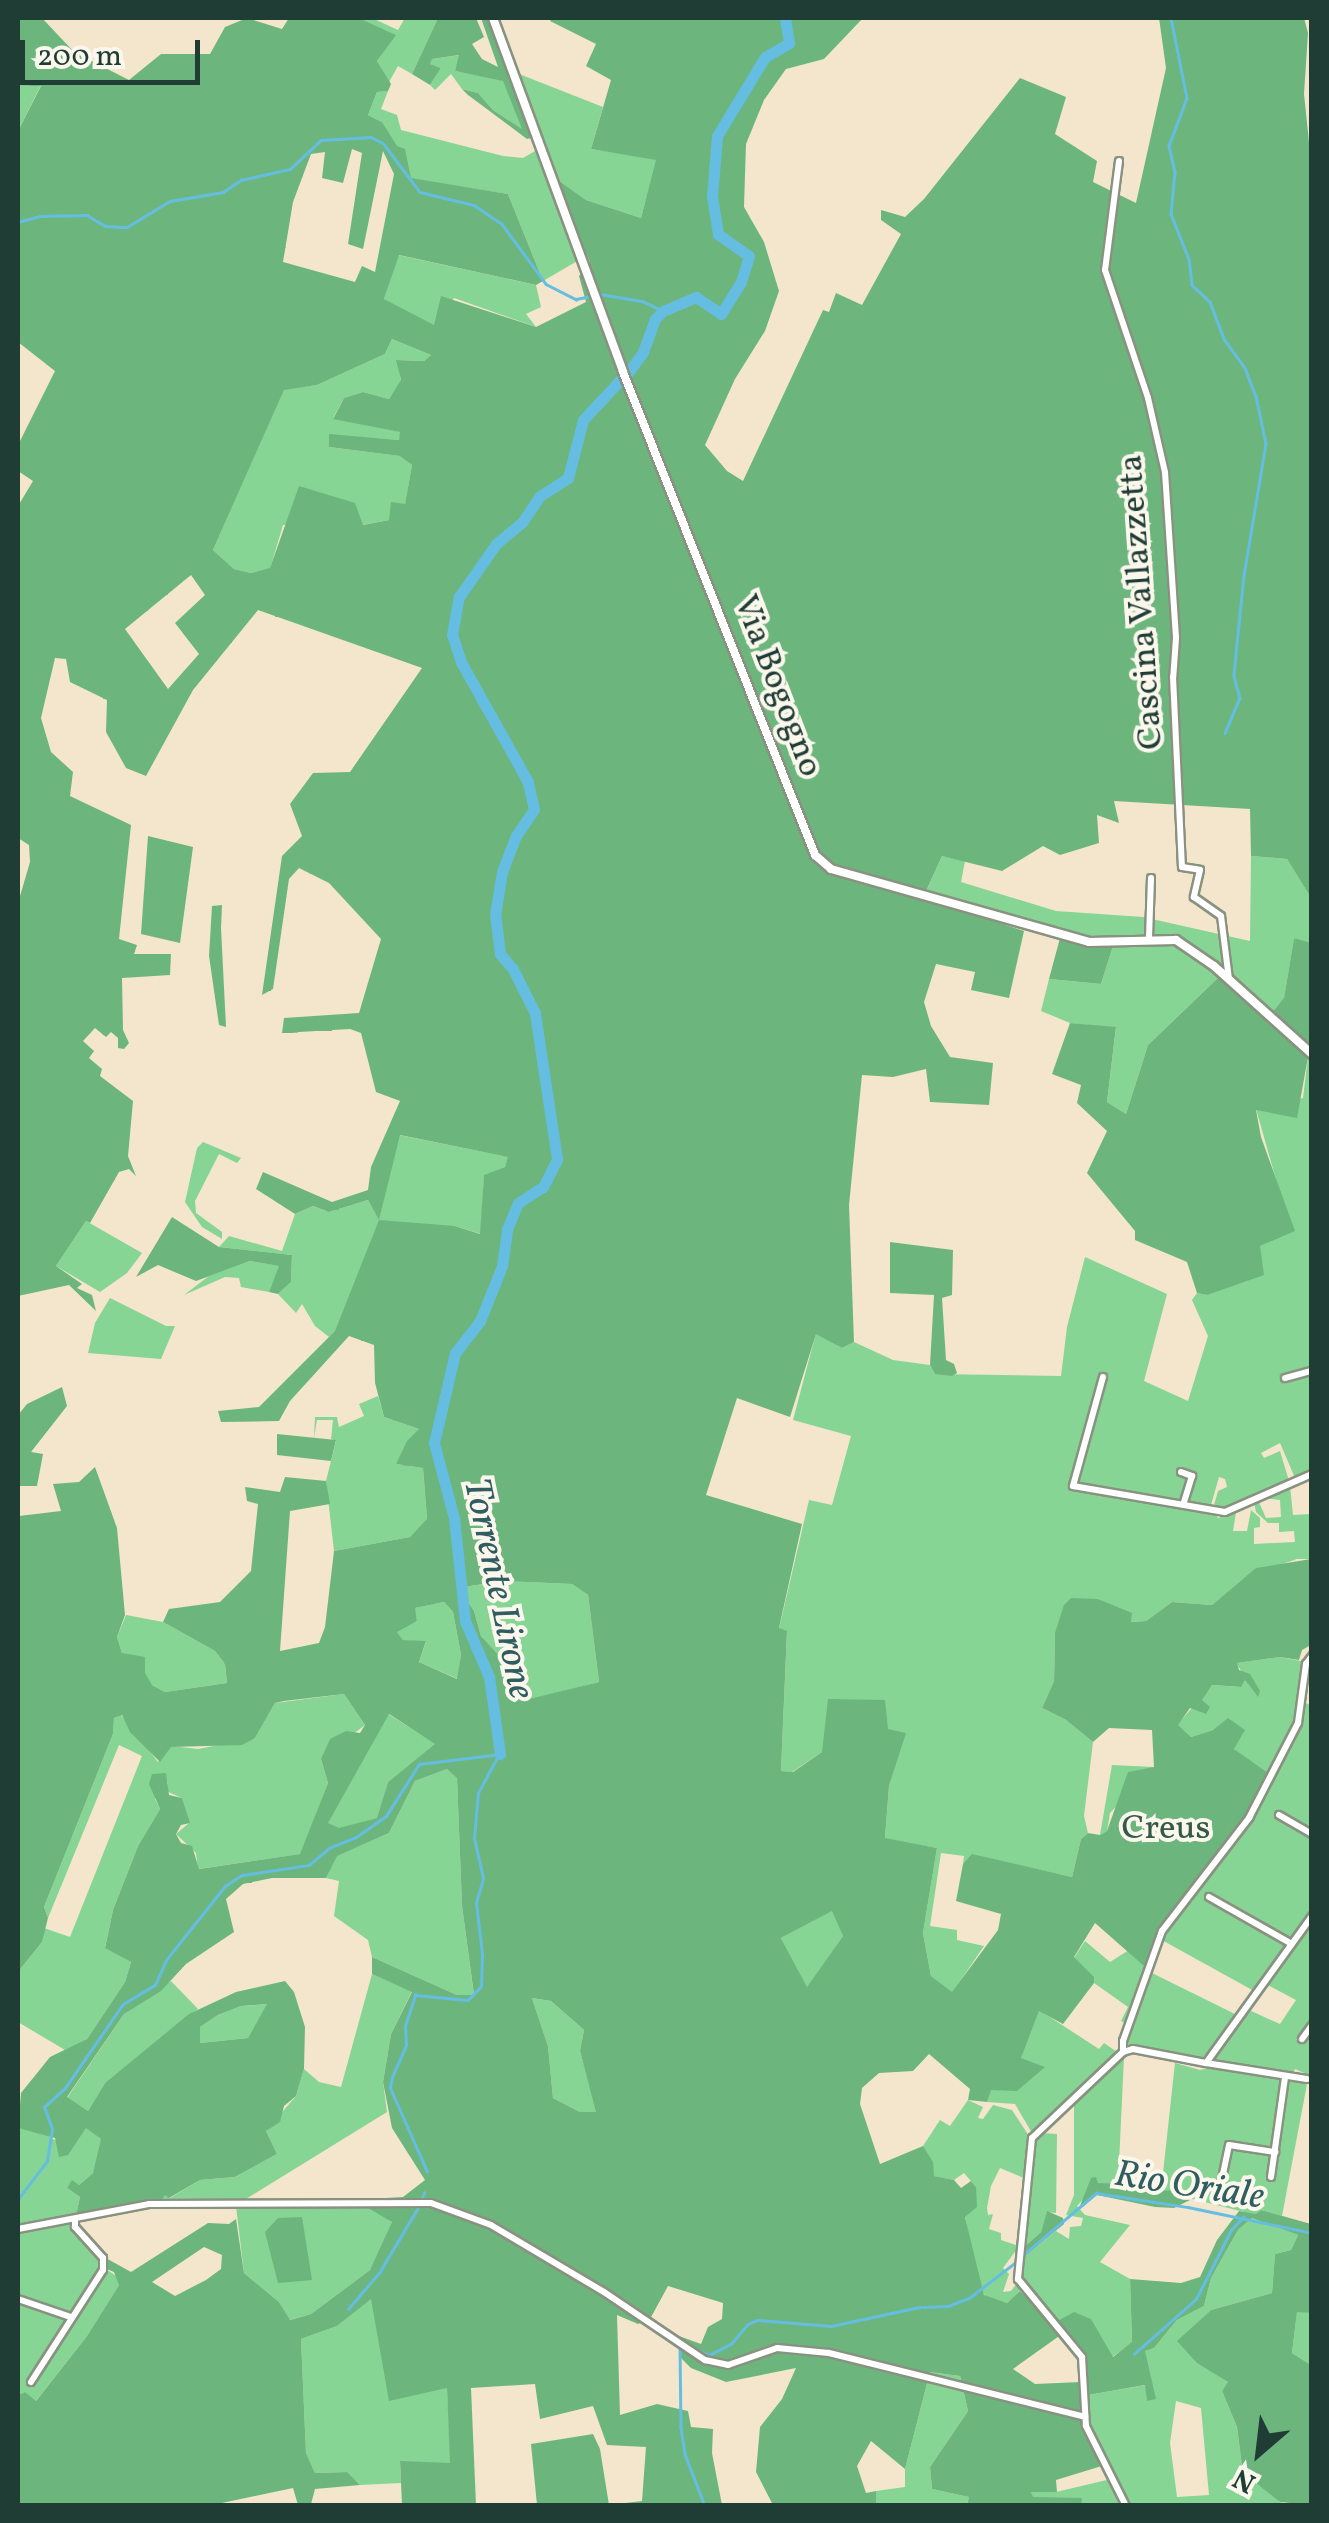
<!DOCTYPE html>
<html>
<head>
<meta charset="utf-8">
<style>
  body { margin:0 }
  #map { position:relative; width:1329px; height:2523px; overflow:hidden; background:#f3e6cc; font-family:Vollkorn,serif }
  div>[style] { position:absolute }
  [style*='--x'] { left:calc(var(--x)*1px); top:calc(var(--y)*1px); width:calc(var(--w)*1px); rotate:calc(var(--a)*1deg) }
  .green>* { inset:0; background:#86d594 }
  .forest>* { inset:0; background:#6cb67e }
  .stream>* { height:2.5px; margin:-1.25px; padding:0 1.25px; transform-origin:1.25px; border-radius:1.25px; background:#65bee2 }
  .river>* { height:11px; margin:-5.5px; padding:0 5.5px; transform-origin:5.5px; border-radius:5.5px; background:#65bee2 }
  .roads { filter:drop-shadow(2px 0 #899280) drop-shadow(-2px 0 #899280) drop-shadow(0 2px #899280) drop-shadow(0 -2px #899280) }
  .minor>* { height:6px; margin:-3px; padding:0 3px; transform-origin:3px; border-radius:3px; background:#fff }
  .major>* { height:8px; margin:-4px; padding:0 4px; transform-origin:4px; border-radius:4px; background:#fff }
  span { translate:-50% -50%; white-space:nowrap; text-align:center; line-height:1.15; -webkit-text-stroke:8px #fbf7ec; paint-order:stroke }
  .street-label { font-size:35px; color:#1f3d34 }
  .park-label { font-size:35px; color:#345b47 }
  .water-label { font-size:38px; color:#305d60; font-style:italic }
  .frame { position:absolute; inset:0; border:20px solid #1f3d34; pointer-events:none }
  .north { position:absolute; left:1209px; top:2403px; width:100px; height:100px; -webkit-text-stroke:8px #fbf7ec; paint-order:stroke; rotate:208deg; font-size:28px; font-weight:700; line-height:40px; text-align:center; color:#1f3d34 }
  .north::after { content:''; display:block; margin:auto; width:35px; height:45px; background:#1f3d34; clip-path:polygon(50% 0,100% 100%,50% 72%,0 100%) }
  .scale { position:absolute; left:20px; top:40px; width:180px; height:45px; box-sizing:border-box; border:5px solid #1f3d34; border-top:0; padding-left:12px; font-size:30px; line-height:35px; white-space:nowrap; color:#1f3d34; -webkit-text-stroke:8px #fbf7ec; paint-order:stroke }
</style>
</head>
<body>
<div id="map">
  <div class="green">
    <div style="clip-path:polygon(359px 18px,372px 18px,398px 30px,405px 18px,438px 18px,412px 74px,398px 66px,389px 82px,377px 61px,395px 35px)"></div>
    <div style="clip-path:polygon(460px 55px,455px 71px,503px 80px,523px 130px,493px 110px,478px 93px,462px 89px,451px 74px,435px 90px,430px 85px,441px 68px,429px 64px,432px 59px)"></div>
    <div style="clip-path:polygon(514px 72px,603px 107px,591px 149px,657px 159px,641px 218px,586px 200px,554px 177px)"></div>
    <div style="clip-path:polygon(29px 83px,41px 85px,18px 131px,18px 85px)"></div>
    <div style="clip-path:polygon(388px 91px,381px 109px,397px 115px,401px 130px,503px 156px,523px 158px,535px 151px,579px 260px,543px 281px,508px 194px,411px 179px,382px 122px,368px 115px,377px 92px)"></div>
    <div style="clip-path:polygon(398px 255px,536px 285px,541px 307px,526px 314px,536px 327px,454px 298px,435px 326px,404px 314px,384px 299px)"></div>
    <div style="clip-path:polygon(392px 339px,431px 355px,424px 361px,397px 360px,401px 381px,389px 399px,363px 392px,344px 398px,333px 418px,401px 432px,399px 440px,330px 435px,329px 447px,401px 456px,412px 465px,405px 505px,389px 520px,362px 525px,283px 525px,270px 569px,251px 573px,234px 569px,213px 550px,284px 389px,317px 385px,385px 354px)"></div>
    <div style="clip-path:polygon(942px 856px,965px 861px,961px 882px,1056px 911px,1143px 917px,1250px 941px,1251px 856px,1287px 859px,1311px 898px,1311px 944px,1294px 938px,1284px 999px,1271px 1014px,1218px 966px,1178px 938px,1095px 939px,925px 894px)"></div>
    <div style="clip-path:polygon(1138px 942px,1179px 945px,1220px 976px,1148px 1045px,1126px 1114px,1107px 1102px,1116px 1028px,1070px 1023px,1041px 1011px,1049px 979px,1101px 984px,1113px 946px)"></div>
    <div style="clip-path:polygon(1308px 1057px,1311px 1060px,1311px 1471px,1295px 1478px,1280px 1443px,1261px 1453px,1264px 1458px,1280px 1451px,1289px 1481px,1225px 1510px,1214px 1505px,1218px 1491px,1227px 1487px,1225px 1479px,1219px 1477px,1211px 1505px,1218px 1518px,1236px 1512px,1233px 1531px,1247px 1531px,1251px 1510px,1260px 1518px,1260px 1527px,1254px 1528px,1254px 1544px,1295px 1542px,1294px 1531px,1279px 1532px,1279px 1523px,1268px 1523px,1256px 1512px,1254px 1502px,1258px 1500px,1266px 1518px,1281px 1517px,1280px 1500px,1264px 1498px,1290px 1486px,1293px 1515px,1311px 1514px,1311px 1559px,1297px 1559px,1247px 1576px,1212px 1605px,1172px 1602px,1146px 1621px,1130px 1622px,1127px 1613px,1098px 1599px,1055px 1633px,1054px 1681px,1042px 1708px,1066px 1720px,1093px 1742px,1084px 1816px,1088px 1833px,1081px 1839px,1072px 1877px,987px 1858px,973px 1856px,963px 1864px,964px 1856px,941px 1853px,930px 1926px,957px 1930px,957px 1940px,984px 1946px,952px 1993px,931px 1976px,923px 1933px,937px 1848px,885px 1839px,889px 1786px,905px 1733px,822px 1752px,792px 1772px,781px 1771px,787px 1632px,779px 1629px,809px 1500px,832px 1505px,851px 1436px,793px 1420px,816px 1333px,842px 1348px,854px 1342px,893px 1360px,930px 1365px,935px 1374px,1061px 1376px,1067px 1327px,1085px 1257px,1167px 1294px,1144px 1381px,1188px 1401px,1208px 1336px,1192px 1300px,1197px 1293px,1207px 1295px,1259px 1246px,1277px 1183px,1256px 1109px,1303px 1098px)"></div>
    <div style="clip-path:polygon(399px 1135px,509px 1157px,505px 1167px,484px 1176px,481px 1234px,455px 1226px,329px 1337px,315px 1326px,302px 1304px,296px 1313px,278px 1294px,291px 1282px,292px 1255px,219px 1247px,229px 1236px,282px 1251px,295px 1214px,313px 1206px,329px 1212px,368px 1200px,379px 1219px)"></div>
    <div style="clip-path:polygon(203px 1142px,241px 1158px,237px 1163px,219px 1154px,195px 1201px,196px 1213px,222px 1232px,222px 1239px,202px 1227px,185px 1202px,197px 1148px)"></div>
    <div style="clip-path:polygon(86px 1221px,142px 1253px,127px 1273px,100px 1292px,56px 1266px)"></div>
    <div style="clip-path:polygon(250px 1261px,280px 1266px,269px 1292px,241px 1287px,239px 1278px,225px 1277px,184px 1295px,209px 1276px)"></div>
    <div style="clip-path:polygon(110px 1298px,166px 1326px,175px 1326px,161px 1359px,88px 1353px,95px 1323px)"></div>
    <div style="clip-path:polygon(378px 1396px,384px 1417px,419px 1429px,396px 1464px,423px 1468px,427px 1520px,410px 1537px,334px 1551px,326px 1481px,336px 1441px,331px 1439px,333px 1420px,317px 1420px,314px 1438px,315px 1417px,337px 1417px,339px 1427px,364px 1416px,359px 1404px)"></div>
    <div style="clip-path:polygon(502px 1581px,572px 1584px,588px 1595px,599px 1682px,521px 1702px,511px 1676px,481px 1636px,474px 1611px,463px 1594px,464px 1587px)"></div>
    <div style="clip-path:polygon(444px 1602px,453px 1612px,461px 1655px,458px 1679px,419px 1662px,426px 1642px,403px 1640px,396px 1631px,417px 1621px,414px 1608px)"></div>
    <div style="clip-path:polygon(126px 1615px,163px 1622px,215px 1651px,225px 1664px,227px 1683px,165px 1692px,152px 1685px,122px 1653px,117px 1637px)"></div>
    <div style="clip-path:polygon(1280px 1657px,1311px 1663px,1306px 1703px,1312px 1706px,1311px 1909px,1254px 1991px,1160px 1939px,1256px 1796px,1234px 1748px,1213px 1730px,1191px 1737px,1177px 1725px,1212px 1685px,1240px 1687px,1245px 1679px,1257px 1696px,1236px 1663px)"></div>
    <div style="clip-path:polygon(344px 1694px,365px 1725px,321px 1759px,328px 1783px,301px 1854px,198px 1869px,196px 1853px,176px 1834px,189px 1823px,182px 1798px,166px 1791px,168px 1781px,155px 1799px,160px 1809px,138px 1846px,113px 1910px,105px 1947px,131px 1962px,125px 1982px,87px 2039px,76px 2046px,65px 2050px,18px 2022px,18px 1972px,42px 1942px,44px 1928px,70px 1937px,142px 1756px,119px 1745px,48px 1918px,44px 1907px,113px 1734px,114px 1718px,121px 1715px,158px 1762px,171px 1746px,198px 1749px,255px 1738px,275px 1703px)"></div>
    <div style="clip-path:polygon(388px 1714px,436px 1744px,388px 1782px,378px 1818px,339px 1829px,327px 1823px)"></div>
    <div style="clip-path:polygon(1112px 1765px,1154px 1767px,1110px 1813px,1107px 1831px,1100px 1835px)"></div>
    <div style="clip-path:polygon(447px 1769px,457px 1777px,462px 1906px,474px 1996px,457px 1995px,372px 1957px,368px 1940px,334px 1916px,339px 1881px,326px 1878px,336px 1856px,389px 1833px,415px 1781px)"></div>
    <div style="clip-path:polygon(833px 1910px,843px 1936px,807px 1988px,781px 1938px)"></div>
    <div style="clip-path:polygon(1311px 1920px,1311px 2021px,1296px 2040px,1306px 2043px,1311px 2031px,1311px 2076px,1295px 2069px,1290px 2079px,1212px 2062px,1249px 2010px,1280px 2024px,1296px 2000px,1266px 1984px)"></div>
    <div style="clip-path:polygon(1085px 1941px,1110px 1962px,1129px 1950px,1152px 1973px,1237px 2015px,1200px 2061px,1126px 2044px,1152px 1974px,1148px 1973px,1127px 2024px,1121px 2021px,1128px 2007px,1094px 1983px,1093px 1977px,1074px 1958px)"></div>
    <div style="clip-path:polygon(372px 1974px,412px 1991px,391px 2034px,383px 2082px,387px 2112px,241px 2202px,160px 2203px,165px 2194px,170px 2198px,200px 2180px,235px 2177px,277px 2154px,266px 2131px,296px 2096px,304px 2069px,319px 2082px,341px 2087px)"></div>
    <div style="clip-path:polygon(171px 1981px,198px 2009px,105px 2083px,88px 2111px,67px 2098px,124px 2014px)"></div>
    <div style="clip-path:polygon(532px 1998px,551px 2001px,584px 2030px,580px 2051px,597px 2112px,580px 2112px,553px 2098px,548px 2046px)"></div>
    <div style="clip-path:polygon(268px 2004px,248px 2038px,200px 2043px,200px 2027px,218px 2015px,241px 2006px)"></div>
    <div style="clip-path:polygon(1039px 2010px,1099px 2049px,1104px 2043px,1120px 2054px,1032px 2133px,1015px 2104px,987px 2102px,990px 2090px,1016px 2090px,1044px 2067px,1020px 2058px)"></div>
    <div style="clip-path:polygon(1124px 2057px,1118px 2184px,1098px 2183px,1077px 2206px,1085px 2215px,1130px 2225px,1100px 2262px,1130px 2279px,1132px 2343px,1112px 2357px,1056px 2322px,1021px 2280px,1023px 2258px,1056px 2231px,1069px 2239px,1070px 2227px,1081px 2226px,1083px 2218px,1066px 2215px,1074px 2195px,1074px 2104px)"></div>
    <div style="clip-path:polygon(1175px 2063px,1200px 2070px,1209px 2068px,1282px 2079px,1269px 2182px,1273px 2181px,1286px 2080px,1307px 2084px,1282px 2216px,1261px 2210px,1256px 2215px,1161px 2191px)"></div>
    <div style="clip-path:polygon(968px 2100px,983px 2107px,978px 2118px,983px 2119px,993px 2105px,1012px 2110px,1029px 2136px,1026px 2179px,1000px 2168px,991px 2186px,987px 2208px,988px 2215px,993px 2214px,989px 2229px,1001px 2233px,1001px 2240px,1019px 2246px,1003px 2268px,1009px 2274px,1003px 2292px,1011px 2291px,1017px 2283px,1020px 2291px,1007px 2303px,987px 2299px,978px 2284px,965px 2216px,976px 2187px,964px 2173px,954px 2180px,933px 2176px,923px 2146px,940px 2120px,950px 2126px)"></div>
    <div style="clip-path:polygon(86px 2127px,101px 2139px,101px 2150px,93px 2173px,79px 2185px,67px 2188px,80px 2197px,75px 2220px,18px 2228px,18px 2128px,43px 2132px,58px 2142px)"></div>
    <div style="clip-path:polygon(1042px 2133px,1057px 2134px,1056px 2213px,1047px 2212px,1041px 2232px,1023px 2248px,1033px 2148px)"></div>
    <div style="clip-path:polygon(369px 2205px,392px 2222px,383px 2247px,370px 2270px,311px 2314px,289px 2320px,279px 2302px,244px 2273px,236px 2206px)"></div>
    <div style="clip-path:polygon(evenodd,1252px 2218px,1298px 2235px,1291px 2250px,1275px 2254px,1272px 2293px,1211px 2310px,1178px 2341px,1229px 2383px,1222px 2391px,1237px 2427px,1242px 2466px,1280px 2502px,1291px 2505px,1128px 2505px,1087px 2425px,1088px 2395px,1146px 2385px,1144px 2351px,1154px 2348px,1177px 2320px,1204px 2306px,1211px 2278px,1238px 2230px,1252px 2218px,1176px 2401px,1201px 2408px,1209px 2495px,1177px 2497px,1170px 2443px,1176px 2401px)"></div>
    <div style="clip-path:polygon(72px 2223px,101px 2259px,101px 2272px,71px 2315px,18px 2297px,18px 2231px)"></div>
    <div style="clip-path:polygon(106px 2269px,119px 2278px,119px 2285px,87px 2336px,35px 2402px,25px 2392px,18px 2395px,18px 2300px,71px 2318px)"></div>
    <div style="clip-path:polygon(371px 2298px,447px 2387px,451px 2464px,400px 2462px,401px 2483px,360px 2485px,346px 2472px,315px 2473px,306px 2453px,301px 2339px,337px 2326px)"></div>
    <div style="clip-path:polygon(1297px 2311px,1311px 2313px,1311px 2365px,1292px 2353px)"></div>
    <div style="clip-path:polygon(930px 2372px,960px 2376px,968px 2411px,930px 2467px,932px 2489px,969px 2497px,967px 2505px,876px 2504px,876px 2491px,905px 2487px,905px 2469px)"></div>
    <div style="clip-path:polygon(1111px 2479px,1123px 2505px,1070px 2505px,1081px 2505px,1032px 2497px,1031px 2491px,1056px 2492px)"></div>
  </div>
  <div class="forest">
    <div style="clip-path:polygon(evenodd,18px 18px,42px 18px,74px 52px,129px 80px,161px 54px,210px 54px,225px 27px,247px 18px,282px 29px,289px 18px,359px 18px,396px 35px,377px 61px,391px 84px,388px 91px,377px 92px,368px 115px,382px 122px,397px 146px,405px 149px,411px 178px,508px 194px,543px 281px,536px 285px,399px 255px,384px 299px,434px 325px,441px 296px,536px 327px,586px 302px,579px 276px,590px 262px,554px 177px,586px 200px,641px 218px,656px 160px,591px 149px,611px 80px,586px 66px,596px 44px,550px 21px,552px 18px,863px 18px,824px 59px,786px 69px,764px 100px,746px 144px,744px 207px,764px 242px,779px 291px,765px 331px,735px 379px,705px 445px,727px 471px,743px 481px,823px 310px,829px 312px,836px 293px,862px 305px,901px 234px,881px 220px,881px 210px,905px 217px,924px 199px,1020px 78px,1066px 97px,1055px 134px,1097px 161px,1093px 182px,1136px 203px,1166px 68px,1159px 18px,1304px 18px,1308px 33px,1304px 94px,1312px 171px,1311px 898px,1287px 859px,1251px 856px,1250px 809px,1114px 801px,1119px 823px,1097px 815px,1099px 843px,1060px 855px,1043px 846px,1002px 871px,942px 856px,923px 898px,1024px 931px,1009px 998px,971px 990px,975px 972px,936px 964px,924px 1002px,931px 1026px,950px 1057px,993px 1063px,989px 1105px,930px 1102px,926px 1069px,893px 1077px,862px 1075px,849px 1205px,854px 1342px,842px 1348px,816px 1334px,790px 1417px,737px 1398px,706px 1495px,802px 1524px,779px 1628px,787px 1631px,781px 1771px,793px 1772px,822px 1752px,828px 1699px,885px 1700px,888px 1729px,906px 1733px,889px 1786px,885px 1838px,937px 1848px,923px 1933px,931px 1976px,952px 1992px,998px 1930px,1001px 1914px,956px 1901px,963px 1864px,972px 1854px,1072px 1877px,1081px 1839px,1088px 1833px,1100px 1835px,1107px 1831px,1128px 1772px,1154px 1767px,1152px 1730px,1109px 1728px,1093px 1742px,1066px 1720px,1042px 1708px,1054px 1681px,1055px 1633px,1064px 1605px,1071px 1598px,1098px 1599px,1132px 1613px,1131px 1622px,1146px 1621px,1172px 1602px,1212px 1605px,1256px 1568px,1311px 1559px,1311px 1645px,1302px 1650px,1299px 1660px,1280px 1657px,1237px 1663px,1239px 1670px,1250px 1674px,1260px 1691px,1258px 1697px,1245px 1680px,1241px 1687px,1212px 1685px,1202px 1700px,1210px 1707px,1206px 1714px,1190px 1708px,1178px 1725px,1191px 1737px,1213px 1730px,1228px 1718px,1245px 1730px,1234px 1749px,1268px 1773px,1248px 1813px,1160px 1939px,1152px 1973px,1095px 1923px,1074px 1957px,1094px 1977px,1094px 1983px,1063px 2024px,1039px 2011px,1021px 2058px,1045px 2067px,1017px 2091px,991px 2090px,987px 2102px,968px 2100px,970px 2089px,929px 2054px,913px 2071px,879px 2073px,862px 2088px,860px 2104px,880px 2164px,923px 2146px,933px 2162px,934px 2176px,954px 2180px,961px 2188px,971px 2181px,976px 2187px,977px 2207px,965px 2217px,984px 2295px,1007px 2303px,1020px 2291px,1062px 2334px,1013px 2369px,1035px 2384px,1081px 2382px,1083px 2424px,1105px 2465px,1056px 2480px,1057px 2492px,1031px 2492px,1033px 2497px,1082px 2498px,1081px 2505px,967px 2505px,969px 2497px,932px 2489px,930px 2467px,968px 2411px,960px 2376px,930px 2372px,905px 2469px,871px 2441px,857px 2466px,866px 2493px,876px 2491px,876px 2504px,883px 2505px,773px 2505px,756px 2472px,760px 2427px,782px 2399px,796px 2368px,726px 2382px,691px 2368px,681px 2358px,679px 2336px,701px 2344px,708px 2327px,722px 2319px,723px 2303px,668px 2286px,650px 2319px,638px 2324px,617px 2315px,620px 2415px,657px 2404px,688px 2411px,691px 2427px,713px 2429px,712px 2453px,722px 2505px,537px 2505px,531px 2444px,593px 2434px,600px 2449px,609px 2505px,642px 2501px,646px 2447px,607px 2445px,593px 2406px,540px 2419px,535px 2384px,471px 2388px,476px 2505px,402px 2505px,400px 2461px,450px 2463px,447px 2388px,389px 2401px,371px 2299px,337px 2326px,301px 2339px,306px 2453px,315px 2473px,347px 2472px,360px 2485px,315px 2489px,311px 2504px,298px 2505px,293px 2488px,222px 2503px,18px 2505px,18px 2395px,25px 2392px,36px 2401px,87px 2336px,119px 2285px,114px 2272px,104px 2268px,104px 2257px,131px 2272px,208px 2223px,229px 2224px,236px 2219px,244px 2273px,279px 2302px,290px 2320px,311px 2314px,370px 2270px,392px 2222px,368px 2208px,369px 2199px,403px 2197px,425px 2180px,392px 2128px,383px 2082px,391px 2034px,412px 1992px,372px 1974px,372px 1957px,457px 1995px,474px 1995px,462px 1906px,457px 1778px,447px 1769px,415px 1781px,389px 1833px,337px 1856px,326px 1878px,272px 1878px,243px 1884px,226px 1899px,234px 1932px,186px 1964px,161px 1991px,124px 2014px,67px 2097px,88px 2111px,105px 2083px,189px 2014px,236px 1992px,285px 1981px,294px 1992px,305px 2027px,304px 2069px,296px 2096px,284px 2106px,280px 2122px,266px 2131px,277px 2154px,235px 2177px,200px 2180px,169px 2198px,165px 2195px,160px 2203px,75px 2220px,80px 2197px,67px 2188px,72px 2180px,79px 2185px,93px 2173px,101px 2139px,86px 2128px,68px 2155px,59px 2157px,55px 2138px,18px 2128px,21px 2093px,50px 2057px,87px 2039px,125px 1982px,131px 1962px,105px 1948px,113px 1910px,138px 1846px,160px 1809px,149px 1784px,152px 1774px,166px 1773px,169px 1795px,182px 1798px,190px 1823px,181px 1825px,176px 1834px,181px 1843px,192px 1846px,199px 1869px,300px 1854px,328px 1783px,321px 1759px,330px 1739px,346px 1731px,360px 1733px,365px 1725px,344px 1694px,284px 1701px,275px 1703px,255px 1738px,242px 1745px,171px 1747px,160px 1762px,130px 1732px,122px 1715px,114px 1718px,113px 1734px,44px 1907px,48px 1918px,42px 1942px,18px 1972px,18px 1512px,19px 1516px,61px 1511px,53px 1484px,79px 1482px,95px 1467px,117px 1528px,125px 1615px,117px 1637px,122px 1653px,145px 1657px,145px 1673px,152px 1685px,165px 1692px,227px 1683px,225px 1664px,215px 1651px,163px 1622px,169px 1609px,220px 1602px,251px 1571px,258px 1504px,247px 1501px,245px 1487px,280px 1492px,285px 1477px,326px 1481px,330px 1504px,290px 1511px,280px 1651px,319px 1643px,325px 1627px,334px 1551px,410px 1537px,427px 1519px,423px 1468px,396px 1464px,407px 1441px,419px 1429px,384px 1417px,375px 1383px,374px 1345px,349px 1336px,290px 1401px,279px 1421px,221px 1422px,218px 1411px,259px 1407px,335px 1331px,379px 1220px,368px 1200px,329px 1212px,313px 1206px,295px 1214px,256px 1189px,263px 1172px,332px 1202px,368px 1190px,371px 1167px,400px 1101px,376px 1092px,361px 1033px,350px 1029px,282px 1033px,284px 1018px,359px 1013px,381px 939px,329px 883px,299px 868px,289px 879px,273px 989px,262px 995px,282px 856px,302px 836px,290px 804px,313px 773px,350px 772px,422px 668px,258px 610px,193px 690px,146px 776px,126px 768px,106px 732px,107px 700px,70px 682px,66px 659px,55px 658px,41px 718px,51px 752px,73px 772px,70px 796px,131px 825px,119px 939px,137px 945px,134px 954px,171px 954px,170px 975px,122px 978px,123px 1030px,129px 1043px,124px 1049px,118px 1048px,118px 1038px,111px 1032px,106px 1037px,95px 1028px,83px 1041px,94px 1051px,89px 1058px,102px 1069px,100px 1076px,133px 1101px,128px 1156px,136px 1176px,129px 1169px,119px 1172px,90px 1223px,86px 1221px,56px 1266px,82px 1284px,77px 1288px,92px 1295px,96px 1311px,69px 1285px,18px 1296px,18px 903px,30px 862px,29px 845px,18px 838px,18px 506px,33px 481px,18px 471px,18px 445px,55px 371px,18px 342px,18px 131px,41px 86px,18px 85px,18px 18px,352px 149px,362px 153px,348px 244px,363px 249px,383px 151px,394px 174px,375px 272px,362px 266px,355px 282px,283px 262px,293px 202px,311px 154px,325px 152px,322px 178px,343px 183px,352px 149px,18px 18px,392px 339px,431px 355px,424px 361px,396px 360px,401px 380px,389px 399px,363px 392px,344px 398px,333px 419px,400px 432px,399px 440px,329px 434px,329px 447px,400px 456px,412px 465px,405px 504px,391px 502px,389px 520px,363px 525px,355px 503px,299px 486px,270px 568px,251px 573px,234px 569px,213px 550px,284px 390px,317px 385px,385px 354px,392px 339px,18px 18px,191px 575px,205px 595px,175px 623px,199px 654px,168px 689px,125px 629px,191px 575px,18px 18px,400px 1135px,508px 1157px,505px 1167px,484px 1175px,480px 1234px,455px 1226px,379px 1220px,400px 1135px,18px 18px,502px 1581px,572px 1584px,588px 1595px,599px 1682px,521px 1701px,500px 1657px,481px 1636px,474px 1611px,463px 1594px,464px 1587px,502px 1581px,18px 18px,444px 1602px,453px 1612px,461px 1655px,457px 1679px,419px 1662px,426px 1641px,403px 1640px,397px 1632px,417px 1621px,415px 1608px,444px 1602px,18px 18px,389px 1714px,435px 1744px,388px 1782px,377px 1818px,339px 1828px,328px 1823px,389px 1714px,18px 18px,832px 1911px,843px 1936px,807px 1987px,781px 1938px,832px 1911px,18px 18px,532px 1998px,551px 2001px,584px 2030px,580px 2051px,596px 2112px,580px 2112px,553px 2098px,548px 2046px,532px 1998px,18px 18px,267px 2004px,248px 2038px,200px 2043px,200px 2027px,218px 2015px,241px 2006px,267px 2004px,18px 18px,204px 2247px,222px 2255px,221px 2269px,206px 2280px,175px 2296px,152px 2282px,204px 2247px)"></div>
    <div style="clip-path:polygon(438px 18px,476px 18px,484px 37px,472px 44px,482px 59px,498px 67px,481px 18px,487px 18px,532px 138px,527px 139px,468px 95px,462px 89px,478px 93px,493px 110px,522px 129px,503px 81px,455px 71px,459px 55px,432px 59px,430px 64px,441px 68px,430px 85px,412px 74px)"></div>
    <div style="clip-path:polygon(148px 836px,193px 847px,180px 943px,141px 934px)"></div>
    <div style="clip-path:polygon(222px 905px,221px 928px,226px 1027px,219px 1025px,209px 956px,212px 906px)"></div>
    <div style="clip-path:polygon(1311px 920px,1311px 1051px,1271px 1014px,1284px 998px,1294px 938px,1311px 943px)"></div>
    <div style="clip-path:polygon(1060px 938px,1088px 946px,1113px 946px,1101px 984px,1049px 979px)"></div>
    <div style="clip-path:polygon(1220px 976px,1269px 1016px,1308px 1057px,1297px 1118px,1256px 1110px,1261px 1137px,1295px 1231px,1260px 1246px,1264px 1275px,1207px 1295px,1197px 1293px,1187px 1262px,1135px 1240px,1135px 1231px,1087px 1173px,1107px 1131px,1077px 1103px,1081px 1085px,1052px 1074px,1070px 1023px,1116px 1027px,1107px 1102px,1126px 1114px,1148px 1045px)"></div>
    <div style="clip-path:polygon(172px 1217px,219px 1247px,292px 1255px,291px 1282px,278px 1294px,269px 1292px,279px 1266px,250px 1261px,196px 1281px,158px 1265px,136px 1277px)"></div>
    <div style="clip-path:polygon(890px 1242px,953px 1250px,952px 1295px,942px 1298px,946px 1360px,954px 1364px,957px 1373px,952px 1376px,935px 1374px,930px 1365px,934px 1295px,890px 1293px)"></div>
    <div style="clip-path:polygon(62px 1387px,67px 1406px,31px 1452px,43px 1454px,37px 1486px,18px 1486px,18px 1415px,27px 1404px)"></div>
    <div style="clip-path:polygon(277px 1434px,336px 1440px,331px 1461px,277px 1455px)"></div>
    <div style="clip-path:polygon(1096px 2177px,1098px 2183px,1145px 2184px,1153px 2190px,1179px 2191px,1190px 2200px,1174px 2208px,1155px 2207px,1097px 2195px,1078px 2211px,1091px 2178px)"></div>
    <div style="clip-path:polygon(1261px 2210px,1311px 2224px,1311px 2313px,1297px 2312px,1292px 2353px,1311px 2365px,1311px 2505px,1280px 2502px,1256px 2483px,1242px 2466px,1237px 2427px,1222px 2391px,1228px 2382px,1197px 2363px,1177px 2341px,1211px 2310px,1272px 2293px,1275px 2254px,1291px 2250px,1298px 2235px,1252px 2218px,1238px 2230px,1211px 2278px,1204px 2306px,1177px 2320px,1154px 2348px,1145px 2351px,1156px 2399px,1147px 2401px,1145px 2385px,1088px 2395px,1084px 2357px,1056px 2322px,1074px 2312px,1091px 2319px,1113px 2357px,1132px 2342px,1130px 2279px,1181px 2283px,1200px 2277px,1217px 2240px,1239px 2211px,1256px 2214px)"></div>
    <div style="clip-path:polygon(1047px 2211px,1063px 2218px,1064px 2224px,1023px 2258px,1023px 2248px,1041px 2232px)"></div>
    <div style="clip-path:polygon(302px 2217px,312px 2280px,278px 2283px,265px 2232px,278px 2218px)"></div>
  </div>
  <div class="stream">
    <div style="--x:1171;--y:18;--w:82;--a:78.7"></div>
    <div style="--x:1187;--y:98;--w:51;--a:110.6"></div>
    <div style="--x:1169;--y:146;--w:27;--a:77"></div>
    <div style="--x:1175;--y:172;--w:42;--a:95.4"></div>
    <div style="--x:1171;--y:214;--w:48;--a:68.2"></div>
    <div style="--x:1189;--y:259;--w:26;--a:83"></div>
    <div style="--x:1192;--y:285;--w:25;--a:43"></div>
    <div style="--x:1210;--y:302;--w:40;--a:69"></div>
    <div style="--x:1224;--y:339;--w:36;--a:54"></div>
    <div style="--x:1245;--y:368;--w:30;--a:69"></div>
    <div style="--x:1256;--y:396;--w:49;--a:78.2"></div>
    <div style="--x:1266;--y:444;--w:133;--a:99.5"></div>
    <div style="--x:1244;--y:575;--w:101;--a:95.7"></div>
    <div style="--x:1234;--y:676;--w:23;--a:75"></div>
    <div style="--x:1240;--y:698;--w:38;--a:113"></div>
    <div style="--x:18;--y:222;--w:23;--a:-15"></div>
    <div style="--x:40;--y:216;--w:47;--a:-1.2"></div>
    <div style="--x:87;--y:215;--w:21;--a:31"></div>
    <div style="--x:105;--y:226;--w:22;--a:3"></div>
    <div style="--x:127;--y:227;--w:50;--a:-31.2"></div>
    <div style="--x:170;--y:201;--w:54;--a:-9.6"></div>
    <div style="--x:223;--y:192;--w:22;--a:-34"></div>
    <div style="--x:241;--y:180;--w:50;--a:-12.7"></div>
    <div style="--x:290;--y:169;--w:42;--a:-43.1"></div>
    <div style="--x:321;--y:140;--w:50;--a:-3.4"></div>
    <div style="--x:371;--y:137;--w:13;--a:27"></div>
    <div style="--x:383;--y:143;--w:61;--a:52.9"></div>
    <div style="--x:420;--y:192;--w:56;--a:13.5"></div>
    <div style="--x:474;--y:205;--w:34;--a:34"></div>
    <div style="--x:502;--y:224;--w:74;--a:53.7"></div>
    <div style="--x:546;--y:284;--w:34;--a:27"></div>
    <div style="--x:576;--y:299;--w:15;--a:-11"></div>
    <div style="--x:600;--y:294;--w:43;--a:9.5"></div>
    <div style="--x:642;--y:301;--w:23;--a:25"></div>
    <div style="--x:427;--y:2172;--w:92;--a:-113.8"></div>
    <div style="--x:390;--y:2088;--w:11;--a:-80"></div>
    <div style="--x:392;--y:2077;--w:35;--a:-66"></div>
    <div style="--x:406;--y:2045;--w:19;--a:-93"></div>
    <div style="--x:405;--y:2026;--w:33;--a:-72"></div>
    <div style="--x:415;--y:1995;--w:53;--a:5.4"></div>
    <div style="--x:468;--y:2000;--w:19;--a:-47"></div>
    <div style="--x:481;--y:1986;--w:32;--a:-88"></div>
    <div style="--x:482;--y:1954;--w:51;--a:-96.7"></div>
    <div style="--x:476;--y:1903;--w:26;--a:-74"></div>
    <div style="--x:483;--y:1878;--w:41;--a:-102.7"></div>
    <div style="--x:474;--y:1838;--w:45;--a:-84.9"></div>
    <div style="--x:478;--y:1793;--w:44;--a:-61.7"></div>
    <div style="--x:18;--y:2199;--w:48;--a:-52.7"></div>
    <div style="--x:47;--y:2161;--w:32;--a:-81"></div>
    <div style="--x:52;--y:2129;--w:23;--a:-110"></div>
    <div style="--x:44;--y:2107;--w:28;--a:-42"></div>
    <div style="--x:65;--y:2088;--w:102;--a:-55.4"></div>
    <div style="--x:123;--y:2004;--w:37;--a:-31"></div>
    <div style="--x:155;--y:1985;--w:27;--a:-66"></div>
    <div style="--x:166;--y:1960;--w:95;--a:-51.4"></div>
    <div style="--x:225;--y:1886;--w:20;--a:-33"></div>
    <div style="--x:242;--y:1875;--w:68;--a:-8.5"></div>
    <div style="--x:309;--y:1865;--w:26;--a:-40"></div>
    <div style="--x:329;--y:1848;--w:29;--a:-22"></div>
    <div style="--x:356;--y:1837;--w:37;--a:-35"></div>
    <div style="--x:386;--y:1816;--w:62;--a:-57.6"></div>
    <div style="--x:419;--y:1764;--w:82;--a:-7"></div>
    <div style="--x:421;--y:2200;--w:8;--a:-67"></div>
    <div style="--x:1021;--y:2257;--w:99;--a:-40.5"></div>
    <div style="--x:1096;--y:2193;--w:93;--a:8.7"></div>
    <div style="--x:1188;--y:2207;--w:127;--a:11.8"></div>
    <div style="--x:923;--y:2307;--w:25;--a:-2"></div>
    <div style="--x:948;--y:2306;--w:22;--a:-21"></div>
    <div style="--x:969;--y:2298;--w:59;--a:-37.5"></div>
    <div style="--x:348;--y:2309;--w:48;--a:-49.3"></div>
    <div style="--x:379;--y:2273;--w:78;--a:-59.2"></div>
    <div style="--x:680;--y:2347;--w:81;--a:89.3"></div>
    <div style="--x:681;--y:2428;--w:26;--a:81"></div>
    <div style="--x:685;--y:2454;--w:56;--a:69"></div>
    <div style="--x:700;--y:2351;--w:10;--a:24"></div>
    <div style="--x:709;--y:2355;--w:25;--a:-27"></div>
    <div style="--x:731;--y:2344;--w:26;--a:-50"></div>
    <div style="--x:748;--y:2324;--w:11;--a:-22"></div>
    <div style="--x:758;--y:2320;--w:73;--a:4.7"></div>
    <div style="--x:831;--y:2326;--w:91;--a:-12.1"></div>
    <div style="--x:1134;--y:2354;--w:83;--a:-41.6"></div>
    <div style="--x:1196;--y:2299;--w:77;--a:-63.1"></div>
    <div style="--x:1231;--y:2230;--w:18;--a:-47"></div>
  </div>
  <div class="river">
    <div style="--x:627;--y:374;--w:27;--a:-54"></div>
    <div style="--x:643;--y:352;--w:35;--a:-70"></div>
    <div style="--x:655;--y:319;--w:11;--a:-45"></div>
    <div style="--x:663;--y:311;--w:36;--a:-23"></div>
    <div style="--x:696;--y:297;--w:30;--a:34"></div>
    <div style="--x:721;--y:314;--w:38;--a:-58"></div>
    <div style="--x:741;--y:282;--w:27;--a:-73"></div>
    <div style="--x:749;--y:256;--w:38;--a:-145"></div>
    <div style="--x:718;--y:234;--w:38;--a:-99"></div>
    <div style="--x:712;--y:196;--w:60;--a:-85.2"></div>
    <div style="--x:717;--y:136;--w:92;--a:-58.7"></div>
    <div style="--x:765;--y:57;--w:28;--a:-30"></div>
    <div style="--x:789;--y:43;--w:25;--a:-99"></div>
    <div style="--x:500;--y:1754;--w:78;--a:-98.1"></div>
    <div style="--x:489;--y:1677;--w:61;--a:-113.2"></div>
    <div style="--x:465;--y:1621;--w:104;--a:-96.1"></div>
    <div style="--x:454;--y:1518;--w:78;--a:-104.9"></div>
    <div style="--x:434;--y:1443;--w:92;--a:-76.9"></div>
    <div style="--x:455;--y:1353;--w:41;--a:-52"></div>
    <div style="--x:480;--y:1321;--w:59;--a:-68.2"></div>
    <div style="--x:502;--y:1266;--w:37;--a:-82"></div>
    <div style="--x:507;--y:1229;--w:28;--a:-67"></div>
    <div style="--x:518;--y:1203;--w:30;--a:-33"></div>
    <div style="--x:543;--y:1187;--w:31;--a:-63"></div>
    <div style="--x:557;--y:1159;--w:148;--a:-98.6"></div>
    <div style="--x:535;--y:1013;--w:49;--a:-116.6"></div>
    <div style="--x:513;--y:969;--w:20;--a:-131"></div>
    <div style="--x:500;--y:954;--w:39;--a:-97"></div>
    <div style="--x:495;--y:915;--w:44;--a:-80.8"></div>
    <div style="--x:502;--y:872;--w:39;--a:-69"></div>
    <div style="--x:516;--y:836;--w:32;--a:-56"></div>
    <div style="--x:534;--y:809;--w:28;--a:-103"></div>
    <div style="--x:528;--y:782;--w:137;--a:-119.2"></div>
    <div style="--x:461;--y:662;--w:28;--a:-108"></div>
    <div style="--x:452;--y:635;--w:39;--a:-80"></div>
    <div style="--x:459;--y:597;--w:65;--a:-55.1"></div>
    <div style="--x:496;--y:544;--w:35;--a:-40"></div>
    <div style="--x:523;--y:521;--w:30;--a:-56"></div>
    <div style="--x:540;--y:496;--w:33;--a:-33"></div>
    <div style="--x:568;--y:478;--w:60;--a:-75.5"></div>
    <div style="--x:583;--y:420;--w:57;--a:-47.1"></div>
  </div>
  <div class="roads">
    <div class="minor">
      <div style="--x:1119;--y:161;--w:110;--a:97.3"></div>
      <div style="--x:1105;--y:270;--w:135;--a:71.4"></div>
      <div style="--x:1148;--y:398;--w:76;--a:77.1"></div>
      <div style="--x:1165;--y:472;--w:166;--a:86.2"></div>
      <div style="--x:1176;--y:638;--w:39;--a:94"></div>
      <div style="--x:1173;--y:677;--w:190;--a:87.3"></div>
      <div style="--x:1182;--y:867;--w:18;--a:9"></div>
      <div style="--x:1200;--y:870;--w:28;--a:103"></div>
      <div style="--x:1194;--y:897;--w:33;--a:35"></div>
      <div style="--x:1221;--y:916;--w:64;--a:82.8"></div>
      <div style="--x:1149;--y:938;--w:60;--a:-88.1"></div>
      <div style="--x:1103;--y:1377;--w:113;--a:105.4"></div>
      <div style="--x:1073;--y:1486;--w:154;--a:9.7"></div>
      <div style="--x:1225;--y:1512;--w:95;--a:-23.6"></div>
      <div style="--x:1285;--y:1378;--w:28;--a:-15"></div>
      <div style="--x:1181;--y:1472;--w:12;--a:20"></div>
      <div style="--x:1192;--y:1476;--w:30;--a:107"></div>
      <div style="--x:1279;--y:1815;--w:38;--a:30"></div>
      <div style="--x:1209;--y:1897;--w:95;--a:29.5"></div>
      <div style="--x:1302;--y:2039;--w:17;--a:-54"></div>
      <div style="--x:1123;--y:2052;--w:125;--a:136.6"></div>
      <div style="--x:1032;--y:2138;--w:142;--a:95.7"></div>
      <div style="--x:1018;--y:2279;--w:101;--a:50.6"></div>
      <div style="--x:1082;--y:2357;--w:69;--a:86.7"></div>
      <div style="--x:1086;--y:2426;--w:89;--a:63.4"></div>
      <div style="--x:1123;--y:2052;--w:11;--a:-90"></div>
      <div style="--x:1123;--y:2041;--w:117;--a:-70.5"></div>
      <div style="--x:1162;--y:1931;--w:143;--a:-52.4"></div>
      <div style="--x:1249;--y:1818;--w:107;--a:-62.7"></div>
      <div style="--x:1298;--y:1723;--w:60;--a:-82.3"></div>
      <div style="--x:1306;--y:1664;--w:10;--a:-53"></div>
      <div style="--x:1123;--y:2052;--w:10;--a:-17"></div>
      <div style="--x:1133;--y:2049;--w:74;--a:10.9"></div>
      <div style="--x:1206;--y:2063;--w:181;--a:-54.2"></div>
      <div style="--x:1206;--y:2063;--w:102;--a:9"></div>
      <div style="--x:1271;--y:2177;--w:100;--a:-82"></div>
      <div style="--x:1219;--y:2193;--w:49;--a:-78.2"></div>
      <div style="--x:1229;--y:2145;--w:47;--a:8.7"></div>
      <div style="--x:18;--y:2229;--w:133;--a:-10.8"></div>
      <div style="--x:149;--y:2204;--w:282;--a:-0.2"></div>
      <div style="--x:431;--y:2203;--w:64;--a:20.1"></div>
      <div style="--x:491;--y:2225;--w:131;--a:30.7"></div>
      <div style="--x:604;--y:2292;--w:122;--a:34"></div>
      <div style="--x:705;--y:2360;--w:24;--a:12"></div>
      <div style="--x:728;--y:2365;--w:52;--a:-19.1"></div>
      <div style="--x:777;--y:2348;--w:52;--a:5.5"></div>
      <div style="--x:829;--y:2353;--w:264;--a:14"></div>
      <div style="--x:18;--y:2299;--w:56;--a:18.8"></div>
      <div style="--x:31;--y:2382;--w:133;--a:-57.3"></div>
      <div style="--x:103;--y:2270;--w:12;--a:-90"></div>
      <div style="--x:103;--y:2258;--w:42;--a:-132.1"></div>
      <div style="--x:75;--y:2227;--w:6;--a:-90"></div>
    </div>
    <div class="major">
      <div style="--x:493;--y:18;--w:377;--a:69.8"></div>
      <div style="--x:623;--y:372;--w:520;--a:68.32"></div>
      <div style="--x:815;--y:855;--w:21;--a:41"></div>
      <div style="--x:831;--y:869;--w:268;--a:15.8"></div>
      <div style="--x:1089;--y:942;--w:87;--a:-1.3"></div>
      <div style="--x:1176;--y:940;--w:46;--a:34.4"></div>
      <div style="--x:1214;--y:966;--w:132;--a:41.9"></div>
    </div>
  </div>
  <div class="street-label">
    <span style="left:1142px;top:602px;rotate:-94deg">Cascina Vallazzetta</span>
    <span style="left:777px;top:686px;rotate:69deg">Via Bogogno</span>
  </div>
  <div class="park-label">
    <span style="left:1166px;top:1829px">Creus</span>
  </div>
  <div class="water-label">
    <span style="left:497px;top:1589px;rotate:78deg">Torrente Lirone</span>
    <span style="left:1189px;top:2187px;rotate:9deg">Rio Oriale</span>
  </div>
  <div class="frame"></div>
  <div class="north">N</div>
  <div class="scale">200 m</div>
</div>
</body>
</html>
